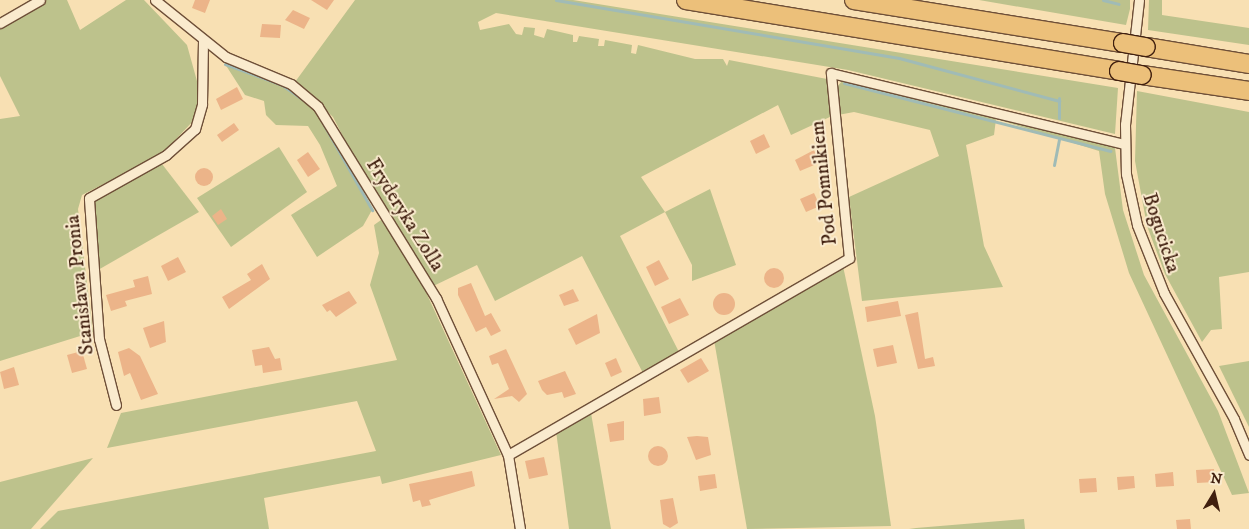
<!DOCTYPE html>
<html>
<head>
<meta charset="utf-8">
<style>
  body { margin:0 }
  #map { position:relative; width:1249px; height:529px; overflow:hidden; background:#f8e0b3; font-family:"IM FELL DW Pica",serif }
  div>[style] { position:absolute }
  [style*='--x'] { left:calc(var(--x)*1px); top:calc(var(--y)*1px); width:calc(var(--w)*1px); rotate:calc(var(--a)*1deg) }
  .green>* { inset:0; background:#bdc28c }
  .stream>* { height:3px; margin:-1.5px; padding:0 1.5px; transform-origin:1.5px; border-radius:1.5px; background:#a0bbb6 }
  .building>* { inset:0; background:#ecb489 }
  .round { border-radius:50% }
  .roads { filter:drop-shadow(1px 0 #6e4f38) drop-shadow(-1px 0 #6e4f38) drop-shadow(0 1px #6e4f38) drop-shadow(0 -1px #6e4f38) }
  .minor>* { height:9px; margin:-4.5px; padding:0 4.5px; transform-origin:4.5px; border-radius:4.5px; background:#faebce }
  .motorway>* { height:18px; margin:-9px; padding:0 9px; transform-origin:9px; border-radius:9px; background:#ecc07a }
  .bridges { filter:drop-shadow(1px 0 #401f0f) drop-shadow(-1px 0 #401f0f) drop-shadow(0 1px #401f0f) drop-shadow(0 -1px #401f0f) }
  .motorway-bridge>* { height:18px; margin:-9px; padding:0 9px; transform-origin:9px; border-radius:9px; background:#ecc07a }
  span { translate:-50% -50%; white-space:nowrap; text-align:center; line-height:1.15; -webkit-text-stroke:4px #faebce; paint-order:stroke }
  .street-label { font-size:20px; color:#401f0f }
  .north { position:absolute; left:1189px; top:469px; width:50px; height:50px; -webkit-text-stroke:4px #faebce; paint-order:stroke; rotate:9deg; font-size:14px; font-weight:700; line-height:20px; text-align:center; color:#401f0f }
  .north::after { content:''; display:block; margin:auto; width:18px; height:22px; background:#401f0f; clip-path:polygon(50% 0,100% 100%,50% 72%,0 100%) }
</style>
</head>
<body>
<div id="map">
  <div class="green">
    <div style="clip-path:polygon(46px 0,67px 0,80px 30px,126px 0,144px 0,187px 45px,200px 92px,195px 119px,161px 155px,82px 195px,78px 209px,93px 332px,0 361px,0 119px,20px 116px,0 76px,0 26px)"></div>
    <div style="clip-path:polygon(355px 0,573px 0,1118px 88px,1115px 134px,848px 70px,496px 13px,478px 22px,480px 30px,509px 24px,516px 34px,522px 35px,524px 27px,535px 28px,534px 35px,544px 38px,547px 29px,573px 35px,573px 42px,577px 42px,579px 36px,599px 39px,598px 46px,604px 46px,605px 40px,632px 45px,631px 53px,636px 54px,638px 45px,695px 59px,723px 59px,727px 66px,729px 60px,827px 79px,832px 116px,791px 135px,778px 105px,641px 177px,665px 212px,710px 189px,736px 265px,692px 281px,692px 265px,665px 212px,620px 236px,679px 352px,643px 373px,582px 256px,495px 301px,477px 265px,425px 290px,501px 455px,382px 484px,380px 476px,264px 498px,269px 529px,40px 529px,58px 511px,376px 451px,357px 401px,107px 448px,121px 413px,397px 360px,370px 285px,379px 253px,374px 225px,381px 220px,398px 244px,333px 117px,295px 82px)"></div>
    <div style="clip-path:polygon(979px 0,1130px 0,1130px 9px,1126px 25px)"></div>
    <div style="clip-path:polygon(1149px 0,1162px 0,1162px 15px,1249px 28px,1249px 45px,1148px 30px)"></div>
    <div style="clip-path:polygon(225px 64px,282px 85px,315px 108px,372px 210px,363px 226px,317px 257px,291px 215px,337px 186px,320px 145px,308px 126px,276px 125px,266px 115px,264px 101px,245px 95px)"></div>
    <div style="clip-path:polygon(844px 79px,1115px 148px,1123px 210px,1144px 275px,1218px 411px,1249px 493px,1232px 495px,1129px 273px,1105px 194px,1099px 151px,996px 119px,994px 135px,966px 145px,984px 246px,1003px 287px,862px 301px,849px 197px,939px 156px,930px 130px,854px 112px,838px 115px,835px 89px)"></div>
    <div style="clip-path:polygon(1137px 91px,1249px 112px,1249px 272px,1219px 277px,1222px 329px,1211px 330px,1202px 342px,1165px 274px,1147px 226px,1135px 161px)"></div>
    <div style="clip-path:polygon(279px 147px,307px 192px,231px 247px,197px 198px)"></div>
    <div style="clip-path:polygon(162px 164px,199px 212px,98px 270px,89px 211px,95px 198px)"></div>
    <div style="clip-path:polygon(843px 266px,875px 416px,891px 526px,747px 529px,714px 340px)"></div>
    <div style="clip-path:polygon(1249px 361px,1249px 427px,1219px 366px)"></div>
    <div style="clip-path:polygon(591px 413px,611px 529px,569px 529px,556px 431px)"></div>
    <div style="clip-path:polygon(93px 458px,31px 529px,0 529px,0 482px)"></div>
    <div style="clip-path:polygon(1024px 519px,1025px 529px,909px 529px,916px 528px)"></div>
  </div>
  <div class="stream">
    <div style="--x:556;--y:0;--w:348;--a:9.6"></div>
    <div style="--x:899;--y:58;--w:166;--a:15"></div>
    <div style="--x:1103;--y:0;--w:16;--a:14"></div>
    <div style="--x:225;--y:64;--w:61;--a:20.2"></div>
    <div style="--x:282;--y:85;--w:28;--a:35"></div>
    <div style="--x:844;--y:83;--w:275;--a:14.3"></div>
    <div style="--x:1059;--y:118;--w:20;--a:-90"></div>
    <div style="--x:324;--y:125;--w:98;--a:60.5"></div>
    <div style="--x:1054;--y:165;--w:26;--a:-79"></div>
  </div>
  <div class="building">
    <div style="clip-path:polygon(195px 0,210px 0,205px 13px,192px 8px)"></div>
    <div style="clip-path:polygon(311px 0,334px 0,327px 10px)"></div>
    <div style="clip-path:polygon(293px 10px,310px 18px,304px 29px,285px 20px)"></div>
    <div style="clip-path:polygon(262px 24px,281px 25px,280px 38px,260px 37px)"></div>
    <div style="clip-path:polygon(237px 87px,243px 99px,221px 110px,216px 99px)"></div>
    <div style="clip-path:polygon(234px 123px,239px 130px,222px 142px,217px 135px)"></div>
    <div style="clip-path:polygon(764px 134px,770px 147px,756px 154px,750px 141px)"></div>
    <div style="clip-path:polygon(814px 150px,819px 163px,800px 171px,795px 160px)"></div>
    <div style="clip-path:polygon(308px 152px,320px 169px,308px 177px,297px 160px)"></div>
    <div class="round" style="left:195px;top:168px;width:18px;height:18px"></div>
    <div style="clip-path:polygon(814px 193px,820px 206px,806px 212px,800px 199px)"></div>
    <div style="clip-path:polygon(221px 209px,227px 219px,218px 225px,212px 216px)"></div>
    <div style="clip-path:polygon(178px 257px,186px 272px,168px 281px,161px 266px)"></div>
    <div style="clip-path:polygon(659px 260px,669px 279px,655px 286px,646px 267px)"></div>
    <div style="clip-path:polygon(262px 264px,270px 279px,229px 309px,222px 297px,251px 280px,247px 274px)"></div>
    <div class="round" style="left:764px;top:268px;width:20px;height:20px"></div>
    <div style="clip-path:polygon(148px 276px,152px 294px,125px 301px,127px 306px,111px 311px,106px 295px,135px 287px,133px 280px)"></div>
    <div style="clip-path:polygon(471px 283px,485px 316px,491px 313px,501px 331px,491px 336px,486px 327px,476px 332px,458px 295px,458px 288px)"></div>
    <div style="clip-path:polygon(573px 289px,579px 301px,564px 306px,559px 295px)"></div>
    <div style="clip-path:polygon(349px 291px,357px 303px,336px 317px,330px 310px,327px 312px,322px 305px)"></div>
    <div class="round" style="left:713px;top:293px;width:22px;height:22px"></div>
    <div style="clip-path:polygon(680px 298px,689px 315px,669px 324px,661px 307px)"></div>
    <div style="clip-path:polygon(898px 301px,901px 316px,867px 322px,865px 307px)"></div>
    <div style="clip-path:polygon(918px 312px,925px 359px,933px 357px,935px 366px,918px 369px,905px 315px)"></div>
    <div style="clip-path:polygon(597px 314px,600px 333px,576px 345px,568px 329px)"></div>
    <div style="clip-path:polygon(164px 321px,166px 342px,150px 348px,143px 328px)"></div>
    <div style="clip-path:polygon(893px 345px,897px 363px,877px 367px,873px 349px)"></div>
    <div style="clip-path:polygon(269px 347px,275px 359px,280px 358px,282px 370px,263px 373px,262px 365px,255px 366px,252px 350px)"></div>
    <div style="clip-path:polygon(129px 348px,140px 356px,158px 394px,141px 400px,130px 373px,124px 376px,118px 352px)"></div>
    <div style="clip-path:polygon(506px 349px,527px 394px,519px 402px,512px 396px,494px 399px,509px 389px,498px 363px,492px 365px,489px 356px)"></div>
    <div style="clip-path:polygon(82px 351px,87px 369px,72px 373px,67px 355px)"></div>
    <div style="clip-path:polygon(616px 358px,622px 372px,611px 377px,605px 363px)"></div>
    <div style="clip-path:polygon(701px 358px,709px 371px,688px 383px,680px 370px)"></div>
    <div style="clip-path:polygon(14px 367px,19px 385px,4px 389px,0 372px)"></div>
    <div style="clip-path:polygon(565px 371px,576px 394px,564px 398px,562px 392px,547px 395px,542px 390px,538px 381px)"></div>
    <div style="clip-path:polygon(659px 397px,661px 413px,644px 416px,643px 399px)"></div>
    <div style="clip-path:polygon(624px 421px,624px 440px,610px 442px,607px 424px)"></div>
    <div style="clip-path:polygon(697px 436px,708px 437px,711px 455px,696px 460px,687px 437px)"></div>
    <div class="round" style="left:648px;top:446px;width:20px;height:20px"></div>
    <div style="clip-path:polygon(544px 457px,548px 475px,529px 479px,525px 461px)"></div>
    <div style="clip-path:polygon(1214px 469px,1215px 482px,1197px 483px,1196px 470px)"></div>
    <div style="clip-path:polygon(472px 471px,475px 486px,429px 500px,431px 505px,422px 507px,420px 500px,413px 502px,409px 484px)"></div>
    <div style="clip-path:polygon(1173px 472px,1174px 486px,1156px 487px,1155px 474px)"></div>
    <div style="clip-path:polygon(715px 474px,717px 488px,700px 491px,698px 476px)"></div>
    <div style="clip-path:polygon(1134px 476px,1135px 488px,1118px 490px,1117px 477px)"></div>
    <div style="clip-path:polygon(1096px 478px,1097px 492px,1080px 493px,1079px 479px)"></div>
    <div style="clip-path:polygon(673px 498px,678px 523px,670px 528px,663px 524px,660px 500px)"></div>
    <div style="clip-path:polygon(1190px 519px,1191px 529px,1177px 529px,1176px 520px)"></div>
  </div>
  <div class="roads">
    <div class="minor">
      <div style="--x:155;--y:0;--w:91;--a:38.8"></div>
      <div style="--x:226;--y:57;--w:70;--a:22.6"></div>
      <div style="--x:291;--y:84;--w:35;--a:40"></div>
      <div style="--x:318;--y:107;--w:225;--a:58.3"></div>
      <div style="--x:436;--y:298;--w:173;--a:65.4"></div>
      <div style="--x:508;--y:455;--w:75;--a:80.8"></div>
      <div style="--x:1139;--y:0;--w:125;--a:96.4"></div>
      <div style="--x:1125;--y:124;--w:50;--a:88.9"></div>
      <div style="--x:1126;--y:174;--w:52;--a:77.8"></div>
      <div style="--x:1137;--y:225;--w:73;--a:68.3"></div>
      <div style="--x:1164;--y:293;--w:144;--a:60.9"></div>
      <div style="--x:1234;--y:419;--w:39;--a:67"></div>
      <div style="--x:0;--y:23;--w:46;--a:-29.9"></div>
      <div style="--x:116;--y:405;--w:68;--a:-104.4"></div>
      <div style="--x:99;--y:339;--w:141;--a:-94.1"></div>
      <div style="--x:89;--y:198;--w:88;--a:-29.2"></div>
      <div style="--x:166;--y:155;--w:39;--a:-42"></div>
      <div style="--x:195;--y:129;--w:26;--a:-74"></div>
      <div style="--x:202;--y:104;--w:64;--a:-89.1"></div>
      <div style="--x:508;--y:455;--w:394;--a:-30"></div>
      <div style="--x:849;--y:258;--w:186;--a:-95.6"></div>
      <div style="--x:831;--y:73;--w:302;--a:13.6"></div>
    </div>
    <div class="motorway">
      <div style="--x:686;--y:0;--w:439;--a:9.3"></div>
      <div style="--x:854;--y:0;--w:272;--a:9.1"></div>
      <div style="--x:1146;--y:47;--w:104;--a:9.4"></div>
      <div style="--x:1142;--y:75;--w:108;--a:8.5"></div>
    </div>
  </div>
  <div class="bridges">
    <div class="motorway-bridge">
      <div style="--x:1123;--y:43;--w:23;--a:10"></div>
      <div style="--x:1119;--y:71;--w:23;--a:10"></div>
    </div>
  </div>
  <div class="street-label">
    <span style="left:824px;top:183px;rotate:-96deg">Pod Pomnikiem</span>
    <span style="left:405px;top:215px;rotate:58deg">Fryderyka Zolla</span>
    <span style="left:1161px;top:233px;rotate:72deg">Bogucicka</span>
    <span style="left:80px;top:285px;rotate:-96deg">Stanisława Pronia</span>
  </div>
  <div class="north">N</div>
</div>
</body>
</html>
